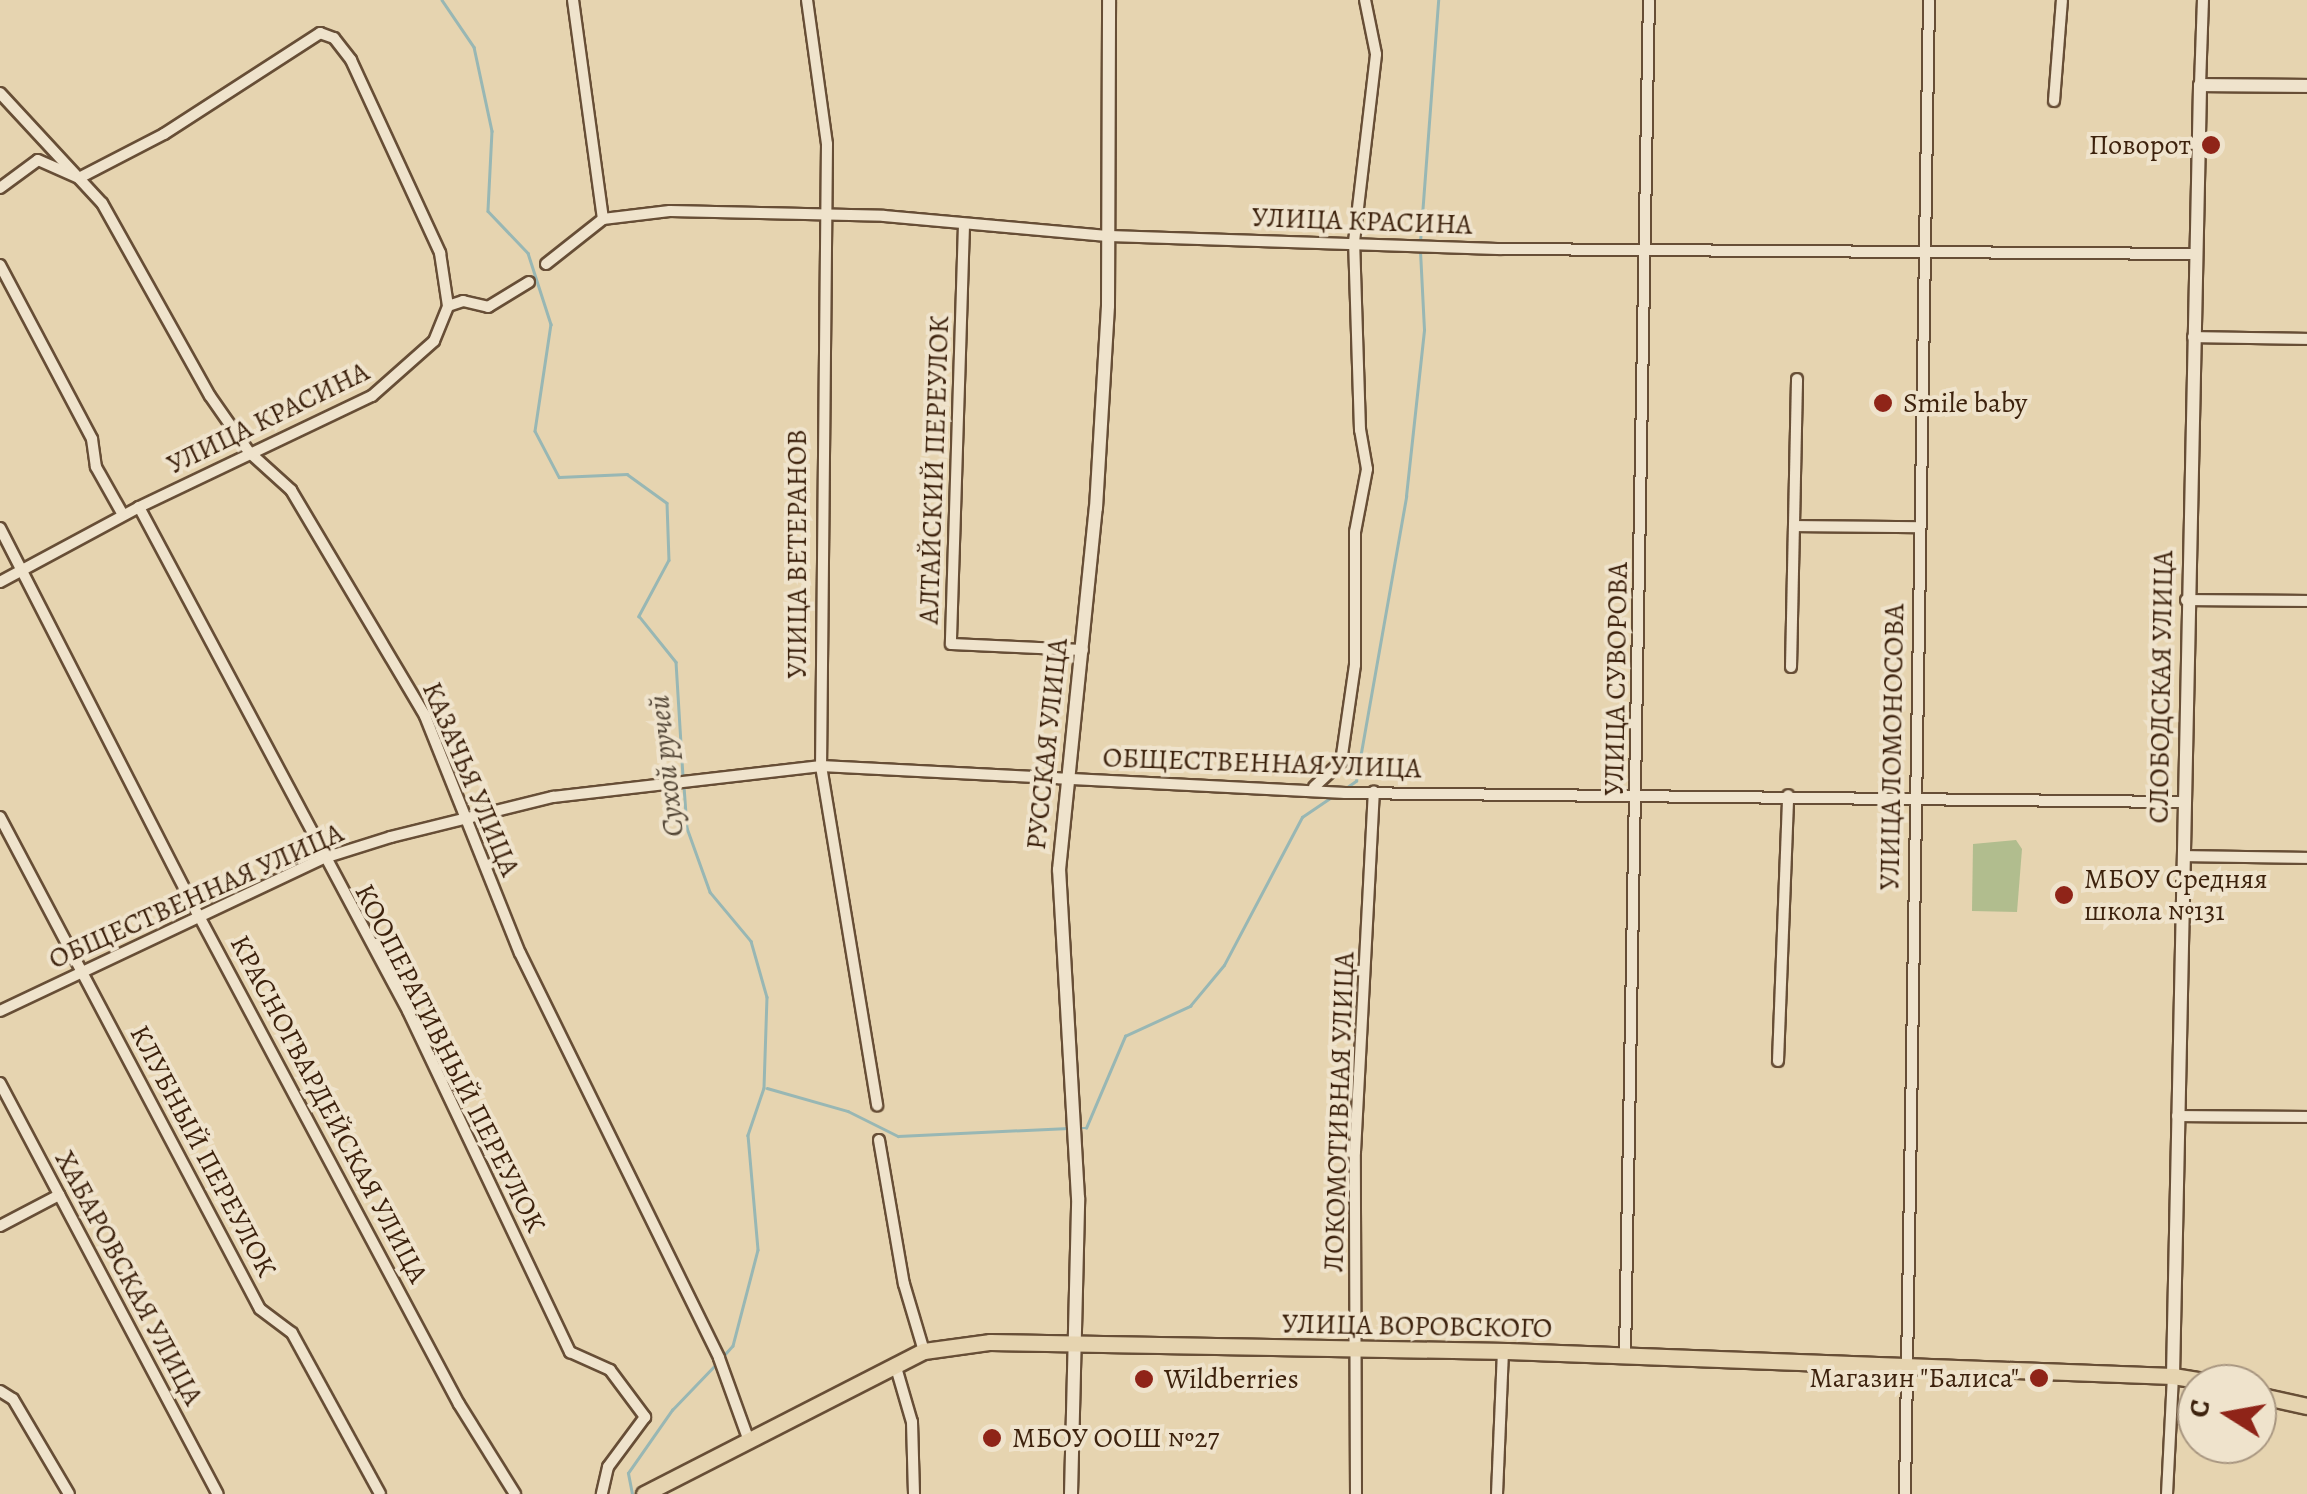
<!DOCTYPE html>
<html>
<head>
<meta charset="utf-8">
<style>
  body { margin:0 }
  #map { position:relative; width:2307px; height:1494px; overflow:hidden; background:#e6d4b0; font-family:Alegreya,serif }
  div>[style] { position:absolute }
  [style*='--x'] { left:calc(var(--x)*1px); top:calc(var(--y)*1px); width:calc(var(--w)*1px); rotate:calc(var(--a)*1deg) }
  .green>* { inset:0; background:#b1bd8e }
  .stream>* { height:2.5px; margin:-1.25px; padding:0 1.25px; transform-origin:1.25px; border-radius:1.25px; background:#98b7b4 }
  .roads { filter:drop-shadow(2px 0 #674e36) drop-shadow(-2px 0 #674e36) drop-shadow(0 2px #674e36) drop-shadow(0 -2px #674e36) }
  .minor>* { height:10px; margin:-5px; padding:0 5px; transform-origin:5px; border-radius:5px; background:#efe3cc }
  .tertiary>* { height:12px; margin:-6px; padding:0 6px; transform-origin:6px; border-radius:6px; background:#efe3cc }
  .primary>* { height:15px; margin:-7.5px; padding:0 7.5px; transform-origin:7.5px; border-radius:7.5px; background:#e6d4b0 }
  .dots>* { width:28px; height:28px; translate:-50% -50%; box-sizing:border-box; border:5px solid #efe3cc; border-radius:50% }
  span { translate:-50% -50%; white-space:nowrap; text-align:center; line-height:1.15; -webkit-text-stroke:8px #efe3cc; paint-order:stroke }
  .poi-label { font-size:28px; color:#3d220d }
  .right { translate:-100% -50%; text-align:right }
  .left { translate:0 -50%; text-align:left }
  .street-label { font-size:28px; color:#3d220d }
  .water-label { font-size:30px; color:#544737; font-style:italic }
  .north { position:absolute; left:2177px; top:1364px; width:100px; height:100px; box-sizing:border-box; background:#efe3cc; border:2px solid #a89680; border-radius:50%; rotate:281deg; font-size:28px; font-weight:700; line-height:40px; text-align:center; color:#3d220d }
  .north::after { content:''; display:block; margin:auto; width:35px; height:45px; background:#8f2418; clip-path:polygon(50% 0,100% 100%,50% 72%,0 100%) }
</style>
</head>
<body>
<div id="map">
  <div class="green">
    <div style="clip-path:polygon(2016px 840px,2022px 849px,2017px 912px,1972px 911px,1973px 844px)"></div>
  </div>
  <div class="stream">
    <div style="--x:442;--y:0;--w:57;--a:55.8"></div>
    <div style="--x:474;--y:47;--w:86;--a:77.9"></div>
    <div style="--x:492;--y:131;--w:80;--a:92.9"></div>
    <div style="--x:488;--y:211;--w:58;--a:46.4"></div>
    <div style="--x:528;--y:253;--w:75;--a:72.1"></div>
    <div style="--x:551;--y:324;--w:108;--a:98.5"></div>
    <div style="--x:535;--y:431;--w:52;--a:62.4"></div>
    <div style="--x:559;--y:477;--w:68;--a:-2.5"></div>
    <div style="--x:627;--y:474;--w:49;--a:35.9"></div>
    <div style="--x:667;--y:503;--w:57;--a:88"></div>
    <div style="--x:669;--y:560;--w:64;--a:118.2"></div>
    <div style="--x:639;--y:616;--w:59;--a:51.2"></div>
    <div style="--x:676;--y:662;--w:116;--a:86.5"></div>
    <div style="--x:1420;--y:242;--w:243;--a:-85.7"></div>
    <div style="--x:684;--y:786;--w:42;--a:85.9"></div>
    <div style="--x:687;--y:828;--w:68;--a:70.2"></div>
    <div style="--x:710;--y:892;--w:64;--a:50.1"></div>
    <div style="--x:751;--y:941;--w:58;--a:74.1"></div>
    <div style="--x:767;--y:997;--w:91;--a:91.9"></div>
    <div style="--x:764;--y:1088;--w:50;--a:108.8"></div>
    <div style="--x:748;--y:1135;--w:115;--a:85"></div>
    <div style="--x:758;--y:1250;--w:99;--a:104.6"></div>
    <div style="--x:733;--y:1346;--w:13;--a:132"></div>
    <div style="--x:1343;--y:790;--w:16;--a:-35"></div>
    <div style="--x:1356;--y:781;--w:289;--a:-80"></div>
    <div style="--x:1406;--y:496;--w:167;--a:-83.8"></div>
    <div style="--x:1424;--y:330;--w:80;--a:-92.9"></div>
    <div style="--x:767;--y:1088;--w:84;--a:15.9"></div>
    <div style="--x:848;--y:1111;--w:56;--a:26.6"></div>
    <div style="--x:898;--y:1136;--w:171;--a:-2.7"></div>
    <div style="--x:1077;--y:1128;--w:9;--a:0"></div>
    <div style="--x:1086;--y:1128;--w:100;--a:-67"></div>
    <div style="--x:1125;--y:1036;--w:72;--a:-24.8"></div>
    <div style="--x:1190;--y:1006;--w:53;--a:-50.3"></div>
    <div style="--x:1224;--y:965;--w:167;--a:-62.2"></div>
    <div style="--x:1302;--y:817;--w:36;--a:-34"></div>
    <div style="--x:632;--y:1494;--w:21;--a:-101"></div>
    <div style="--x:628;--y:1473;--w:77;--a:-55.1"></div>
    <div style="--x:672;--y:1410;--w:66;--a:-46.2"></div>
  </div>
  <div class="roads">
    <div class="minor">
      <div style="--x:573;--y:0;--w:221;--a:82.2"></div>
      <div style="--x:807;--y:0;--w:145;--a:82.1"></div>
      <div style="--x:827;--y:144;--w:622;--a:90.55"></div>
      <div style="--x:821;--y:766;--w:344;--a:80.6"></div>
      <div style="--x:2200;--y:85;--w:85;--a:-88"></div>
      <div style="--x:0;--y:93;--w:150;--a:47.2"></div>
      <div style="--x:102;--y:203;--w:221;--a:60.8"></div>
      <div style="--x:210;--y:396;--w:68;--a:55.1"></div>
      <div style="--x:249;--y:452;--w:57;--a:42.1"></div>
      <div style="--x:291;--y:490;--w:263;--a:59.3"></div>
      <div style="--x:425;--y:716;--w:255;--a:68.2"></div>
      <div style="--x:520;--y:953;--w:451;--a:63.8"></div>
      <div style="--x:719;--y:1358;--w:85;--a:70.1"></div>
      <div style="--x:2054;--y:101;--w:101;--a:-85.5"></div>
      <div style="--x:0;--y:188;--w:47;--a:-36.4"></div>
      <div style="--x:38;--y:160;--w:45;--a:23.7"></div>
      <div style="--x:79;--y:178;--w:96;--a:-27.4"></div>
      <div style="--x:164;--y:134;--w:186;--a:-32.9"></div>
      <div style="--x:320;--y:33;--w:15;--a:20"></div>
      <div style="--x:334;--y:38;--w:28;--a:52"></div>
      <div style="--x:351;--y:60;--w:213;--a:65.2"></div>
      <div style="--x:440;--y:253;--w:54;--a:81.4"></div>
      <div style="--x:964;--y:225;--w:419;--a:91.8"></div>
      <div style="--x:951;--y:644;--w:132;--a:2.6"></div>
      <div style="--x:546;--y:264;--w:73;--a:-38.3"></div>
      <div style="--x:603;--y:219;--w:67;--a:-6.8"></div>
      <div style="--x:670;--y:211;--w:214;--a:1.3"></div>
      <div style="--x:884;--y:216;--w:224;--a:5.1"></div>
      <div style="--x:1107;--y:236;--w:393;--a:1.9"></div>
      <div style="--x:1500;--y:249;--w:695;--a:0.41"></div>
      <div style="--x:0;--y:265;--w:197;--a:62.1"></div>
      <div style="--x:92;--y:439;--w:28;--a:82"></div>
      <div style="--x:96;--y:467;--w:55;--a:60.6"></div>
      <div style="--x:2193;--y:337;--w:114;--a:1"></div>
      <div style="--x:139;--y:507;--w:571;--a:61.91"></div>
      <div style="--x:408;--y:1011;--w:378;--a:64.6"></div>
      <div style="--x:570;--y:1352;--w:44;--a:24.2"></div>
      <div style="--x:610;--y:1370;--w:59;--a:53.3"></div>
      <div style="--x:645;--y:1417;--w:62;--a:126.5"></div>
      <div style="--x:608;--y:1467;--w:28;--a:103"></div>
      <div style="--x:1794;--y:526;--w:124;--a:0.5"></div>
      <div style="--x:0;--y:528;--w:438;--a:62.9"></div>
      <div style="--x:200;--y:918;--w:551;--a:61.95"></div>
      <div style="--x:459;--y:1404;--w:106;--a:58.1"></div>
      <div style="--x:0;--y:582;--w:158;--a:-28.3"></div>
      <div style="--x:139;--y:507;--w:258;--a:-25.5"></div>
      <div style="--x:372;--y:396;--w:83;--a:-41.6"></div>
      <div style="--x:434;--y:341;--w:38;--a:-68"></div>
      <div style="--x:448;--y:306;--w:16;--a:-18"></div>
      <div style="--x:463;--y:301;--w:26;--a:13"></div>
      <div style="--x:488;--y:307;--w:48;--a:-31.4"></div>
      <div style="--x:2186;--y:600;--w:121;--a:0.5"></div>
      <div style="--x:1791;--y:667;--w:288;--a:-88.8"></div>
      <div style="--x:1314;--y:787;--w:37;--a:-43"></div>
      <div style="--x:1341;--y:762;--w:98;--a:-81.8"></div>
      <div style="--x:1355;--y:665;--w:133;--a:-90"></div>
      <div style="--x:1355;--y:532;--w:64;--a:-79.2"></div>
      <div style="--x:1367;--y:469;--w:40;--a:-100"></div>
      <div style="--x:1360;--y:430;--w:188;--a:-91.8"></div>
      <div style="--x:1354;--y:242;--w:189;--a:-83.3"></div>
      <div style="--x:1376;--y:54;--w:55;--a:-101.5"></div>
      <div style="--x:0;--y:817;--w:556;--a:62.15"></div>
      <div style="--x:260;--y:1309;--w:40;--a:37"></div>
      <div style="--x:292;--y:1333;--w:183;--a:61.3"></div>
      <div style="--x:2184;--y:856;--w:123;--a:0.9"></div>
      <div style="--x:0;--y:1011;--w:358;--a:-25.3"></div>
      <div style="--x:324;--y:858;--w:70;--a:-17.4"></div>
      <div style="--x:391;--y:837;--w:167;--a:-13.9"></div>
      <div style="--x:553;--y:797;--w:270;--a:-6.6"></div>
      <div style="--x:821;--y:766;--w:525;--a:2.95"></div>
      <div style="--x:1345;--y:793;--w:838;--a:0.62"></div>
      <div style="--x:1778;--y:1061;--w:266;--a:-87.8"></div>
      <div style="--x:0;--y:1083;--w:465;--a:62.1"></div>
      <div style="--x:2177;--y:1116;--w:130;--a:0.4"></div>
      <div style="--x:879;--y:1140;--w:146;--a:80.2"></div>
      <div style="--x:904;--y:1284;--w:70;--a:73.4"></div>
      <div style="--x:0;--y:1226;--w:67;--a:-27.7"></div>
      <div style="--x:1625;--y:1357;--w:1357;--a:-88.99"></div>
      <div style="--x:895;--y:1364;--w:60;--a:73.7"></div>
      <div style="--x:912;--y:1422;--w:72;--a:88.4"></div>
      <div style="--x:0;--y:1391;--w:15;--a:32"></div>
      <div style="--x:13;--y:1399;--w:110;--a:59.5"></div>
      <div style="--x:1356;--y:1494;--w:342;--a:-90.2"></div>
      <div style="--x:1355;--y:1152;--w:361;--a:-87"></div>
      <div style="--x:1497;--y:1494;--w:143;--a:-87.6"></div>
      <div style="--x:1905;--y:1494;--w:1494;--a:-89.08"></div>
      <div style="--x:2167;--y:1494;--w:118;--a:-87.1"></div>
    </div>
    <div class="tertiary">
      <div style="--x:2173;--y:1376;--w:1291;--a:-88.8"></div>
      <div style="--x:2200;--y:85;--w:107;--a:0.5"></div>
      <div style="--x:1071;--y:1494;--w:296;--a:-88.6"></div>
      <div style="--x:1078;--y:1198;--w:329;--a:-93.3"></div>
      <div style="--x:1059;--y:870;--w:364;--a:-84.2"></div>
      <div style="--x:1096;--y:508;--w:202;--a:-86.6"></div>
      <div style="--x:1108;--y:306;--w:306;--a:-89.8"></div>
    </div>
    <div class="primary">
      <div style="--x:2257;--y:1395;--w:51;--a:12.4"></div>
      <div style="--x:644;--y:1494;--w:314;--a:-27.1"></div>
      <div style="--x:924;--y:1351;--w:67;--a:-7.8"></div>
      <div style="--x:990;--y:1342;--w:517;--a:1"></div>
      <div style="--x:1507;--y:1351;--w:666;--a:2.15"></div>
      <div style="--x:2173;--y:1376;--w:51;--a:9.1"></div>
    </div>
  </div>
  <div class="dots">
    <div style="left:2211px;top:145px;background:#8f2418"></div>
    <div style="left:1883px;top:403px;background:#8f2418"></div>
    <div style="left:2064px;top:895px;background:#8f2418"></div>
    <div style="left:2039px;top:1378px;background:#8f2418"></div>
    <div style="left:1144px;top:1379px;background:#8f2418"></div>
    <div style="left:992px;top:1438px;background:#8f2418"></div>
  </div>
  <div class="poi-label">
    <span class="right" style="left:2191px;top:145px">Поворот</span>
    <span class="left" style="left:1903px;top:403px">Smile baby</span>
    <span class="left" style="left:2084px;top:895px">МБОУ Средняя<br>школа №131</span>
    <span class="right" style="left:2019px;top:1378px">Магазин "Балиса"</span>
    <span class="left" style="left:1164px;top:1379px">Wildberries</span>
    <span class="left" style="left:1012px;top:1438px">МБОУ ООШ №27</span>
  </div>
  <div class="street-label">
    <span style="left:1362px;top:221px;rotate:2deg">УЛИЦА КРАСИНА</span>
    <span style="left:268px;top:418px;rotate:-26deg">УЛИЦА КРАСИНА</span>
    <span style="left:934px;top:470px;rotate:-88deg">АЛТАЙСКИЙ ПЕРЕУЛОК</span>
    <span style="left:797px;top:554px;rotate:-90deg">УЛИЦА ВЕТЕРАНОВ</span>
    <span style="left:1616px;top:679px;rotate:-89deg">УЛИЦА СУВОРОВА</span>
    <span style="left:2161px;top:687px;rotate:-89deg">СЛОБОДСКАЯ УЛИЦА</span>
    <span style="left:1047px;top:744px;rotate:-84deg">РУССКАЯ УЛИЦА</span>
    <span style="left:1892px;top:747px;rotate:-89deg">УЛИЦА ЛОМОНОСОВА</span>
    <span style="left:1262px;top:763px;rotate:2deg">ОБЩЕСТВЕННАЯ УЛИЦА</span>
    <span style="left:471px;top:779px;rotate:67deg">КАЗАЧЬЯ УЛИЦА</span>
    <span style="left:196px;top:896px;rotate:-24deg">ОБЩЕСТВЕННАЯ УЛИЦА</span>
    <span style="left:450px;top:1058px;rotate:63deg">КООПЕРАТИВНЫЙ ПЕРЕУЛОК</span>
    <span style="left:329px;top:1109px;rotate:62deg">КРАСНОГВАРДЕЙСКАЯ УЛИЦА</span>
    <span style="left:1339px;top:1112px;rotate:-88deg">ЛОКОМОТИВНАЯ УЛИЦА</span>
    <span style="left:203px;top:1151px;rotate:62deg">КЛУБНЫЙ ПЕРЕУЛОК</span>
    <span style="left:129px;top:1278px;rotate:62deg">ХАБАРОВСКАЯ УЛИЦА</span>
    <span style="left:1417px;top:1326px;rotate:1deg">УЛИЦА ВОРОВСКОГО</span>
  </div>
  <div class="water-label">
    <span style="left:666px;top:766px;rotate:-96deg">Сухой ручей</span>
  </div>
  <div class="north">С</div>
</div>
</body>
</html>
